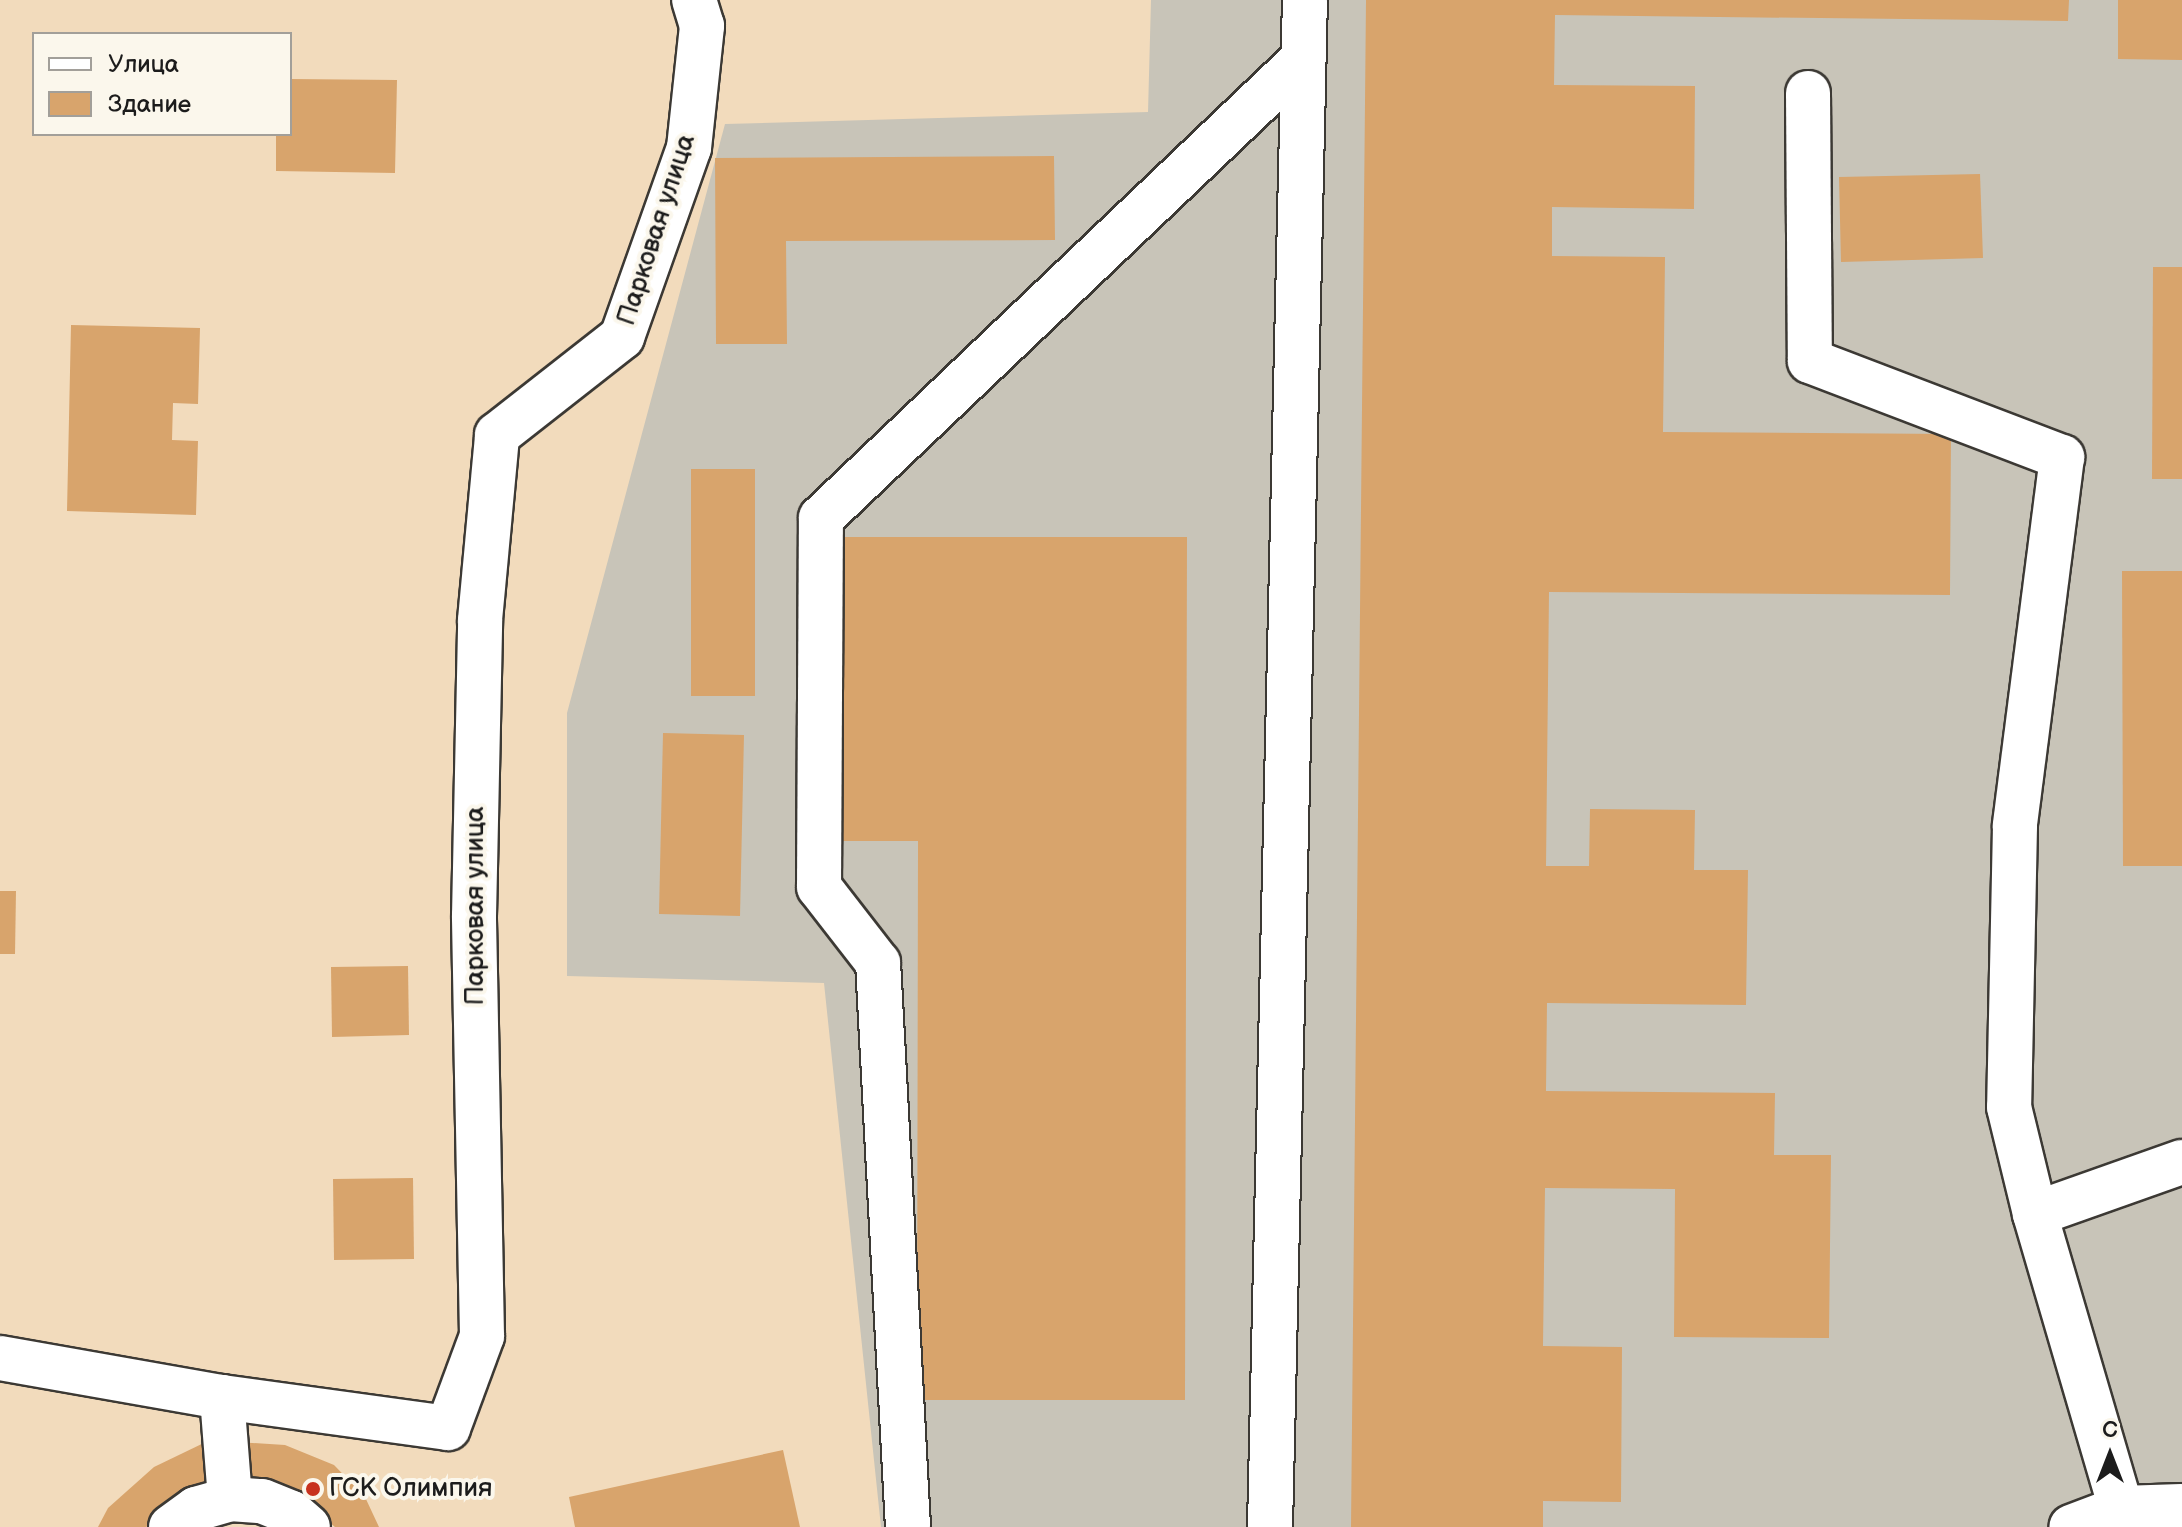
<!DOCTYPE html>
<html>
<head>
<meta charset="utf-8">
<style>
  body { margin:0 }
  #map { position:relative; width:2182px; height:1527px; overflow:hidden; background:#f2dbbc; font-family:"Balsamiq Sans",sans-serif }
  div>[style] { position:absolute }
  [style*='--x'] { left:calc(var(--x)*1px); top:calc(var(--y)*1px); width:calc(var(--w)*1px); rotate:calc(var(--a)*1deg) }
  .industrial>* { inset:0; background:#c8c4b8 }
  .building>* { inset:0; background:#d8a46c }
  .roads { filter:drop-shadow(2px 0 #3c3934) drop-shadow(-2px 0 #3c3934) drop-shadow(0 2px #3c3934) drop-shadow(0 -2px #3c3934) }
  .minor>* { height:44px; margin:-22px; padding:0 22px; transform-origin:22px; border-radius:22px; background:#fff }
  .dots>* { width:22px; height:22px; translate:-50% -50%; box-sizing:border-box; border:4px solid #fbf7ec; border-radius:50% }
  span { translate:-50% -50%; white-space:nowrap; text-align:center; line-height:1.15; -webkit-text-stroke:8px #fbf7ec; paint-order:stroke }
  .street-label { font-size:26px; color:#1c1c1c }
  .poi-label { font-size:26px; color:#1c1c1c }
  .left { translate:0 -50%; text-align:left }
  .legend { position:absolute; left:32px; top:32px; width:260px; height:104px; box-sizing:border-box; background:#fbf7ec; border:2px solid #a29f99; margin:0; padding:10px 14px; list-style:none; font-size:24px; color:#1c1c1c }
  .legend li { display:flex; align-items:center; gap:16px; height:40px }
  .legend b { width:40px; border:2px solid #a29f99 }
  .north { position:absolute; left:2070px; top:1415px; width:80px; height:80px; -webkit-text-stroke:6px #fbf7ec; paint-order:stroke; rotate:0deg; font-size:22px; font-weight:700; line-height:32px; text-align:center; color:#1c1c1c }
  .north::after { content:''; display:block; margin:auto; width:28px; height:36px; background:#1c1c1c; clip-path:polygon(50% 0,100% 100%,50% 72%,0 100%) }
</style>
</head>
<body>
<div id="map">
  <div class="industrial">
    <div style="clip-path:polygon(1151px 0,2182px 0,2182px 1527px,881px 1527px,824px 983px,567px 976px,567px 713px,725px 124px,1148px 112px)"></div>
  </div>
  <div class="building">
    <div style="clip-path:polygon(1366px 0,2069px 0,2068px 21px,1555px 15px,1554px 85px,1695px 86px,1694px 209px,1552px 207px,1552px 256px,1665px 257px,1663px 432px,1951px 434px,1950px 595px,1549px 592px,1546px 866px,1589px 866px,1590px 809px,1695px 810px,1694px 870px,1748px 870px,1746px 1005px,1547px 1003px,1546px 1091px,1775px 1093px,1774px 1155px,1831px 1155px,1829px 1338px,1674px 1337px,1675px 1189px,1545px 1188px,1543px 1346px,1622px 1347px,1621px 1502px,1543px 1501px,1543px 1527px,1351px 1527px)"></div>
    <div style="clip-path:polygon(2118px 0,2182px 0,2182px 60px,2118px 59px)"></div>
    <div style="clip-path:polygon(290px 79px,397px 80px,395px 173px,276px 171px,276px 134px,290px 134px)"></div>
    <div style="clip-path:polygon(1054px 156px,1055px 240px,786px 241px,787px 344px,716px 344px,715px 158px)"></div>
    <div style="clip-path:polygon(1980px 174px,1983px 258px,1841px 262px,1839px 177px)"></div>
    <div style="clip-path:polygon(2153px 267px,2182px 267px,2182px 479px,2152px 479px)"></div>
    <div style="clip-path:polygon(71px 325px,200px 328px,198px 404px,173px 403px,172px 440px,198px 441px,196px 515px,67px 511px)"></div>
    <div style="clip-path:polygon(691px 469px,755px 469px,755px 696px,691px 696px)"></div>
    <div style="clip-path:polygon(831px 537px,1187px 537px,1185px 1400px,917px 1400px,918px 841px,831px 841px)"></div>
    <div style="clip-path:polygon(2122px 571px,2182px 571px,2182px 866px,2123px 866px)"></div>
    <div style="clip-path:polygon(663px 733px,744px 735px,740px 916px,659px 914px)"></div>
    <div style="clip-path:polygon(0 891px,16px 891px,15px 954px,0 954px)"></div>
    <div style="clip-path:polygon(408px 966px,409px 1035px,332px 1037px,331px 967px)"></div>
    <div style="clip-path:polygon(413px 1178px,414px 1259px,334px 1260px,333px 1179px)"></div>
    <div style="clip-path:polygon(210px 1440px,219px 1483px,146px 1527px,98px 1527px,108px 1508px,154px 1467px)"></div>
    <div style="clip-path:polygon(237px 1442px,285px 1445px,334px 1465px,365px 1497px,379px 1527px,335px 1527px,298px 1497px,241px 1481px)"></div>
    <div style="clip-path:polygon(783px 1450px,800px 1527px,575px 1527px,569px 1497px)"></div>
  </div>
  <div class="roads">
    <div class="minor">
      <div style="--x:1808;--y:93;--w:268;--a:89.6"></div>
      <div style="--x:1810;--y:361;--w:270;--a:20.9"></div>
      <div style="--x:2062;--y:457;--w:372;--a:97.3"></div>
      <div style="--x:2015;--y:826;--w:281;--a:91.2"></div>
      <div style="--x:2009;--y:1107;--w:110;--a:76.3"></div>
      <div style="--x:2035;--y:1214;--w:306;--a:73.7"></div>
      <div style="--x:2121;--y:1508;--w:53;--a:159.2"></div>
      <div style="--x:2035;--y:1214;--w:156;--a:-19.5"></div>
      <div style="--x:0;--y:1358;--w:225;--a:10"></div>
      <div style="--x:222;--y:1397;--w:228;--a:7.8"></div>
      <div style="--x:448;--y:1428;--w:98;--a:-69.7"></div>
      <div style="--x:482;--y:1336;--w:420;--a:-91.1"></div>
      <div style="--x:474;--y:916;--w:296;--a:-88.8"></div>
      <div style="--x:480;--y:620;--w:186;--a:-84.7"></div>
      <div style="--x:497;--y:435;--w:159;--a:-38.1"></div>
      <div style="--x:622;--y:337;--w:201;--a:-70.5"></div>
      <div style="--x:689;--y:148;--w:123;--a:-83.9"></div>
      <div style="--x:702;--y:26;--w:27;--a:-107"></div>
      <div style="--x:222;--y:1397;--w:102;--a:85.5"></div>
      <div style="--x:2121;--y:1508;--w:61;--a:-1.9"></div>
      <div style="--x:171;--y:1527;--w:31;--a:-36"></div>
      <div style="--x:196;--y:1509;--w:35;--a:-16"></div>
      <div style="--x:230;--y:1499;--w:32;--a:4"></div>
      <div style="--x:262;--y:1501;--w:32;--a:22"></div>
      <div style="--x:292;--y:1513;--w:21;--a:41"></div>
      <div style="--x:908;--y:1527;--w:565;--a:-93.04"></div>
      <div style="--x:878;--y:963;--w:96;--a:-127.8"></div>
      <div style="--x:819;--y:887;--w:369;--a:-89.7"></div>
      <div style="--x:821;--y:518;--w:663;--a:-43.59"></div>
      <div style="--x:1270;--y:1527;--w:1527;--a:-88.69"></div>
    </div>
  </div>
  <div class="dots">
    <div style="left:313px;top:1489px;background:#c8321e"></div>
  </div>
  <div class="street-label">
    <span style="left:657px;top:230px;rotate:-72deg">Парковая улица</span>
    <span style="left:476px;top:906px;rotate:-90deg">Парковая улица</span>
  </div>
  <div class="poi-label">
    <span class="left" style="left:329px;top:1489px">ГСК Олимпия</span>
  </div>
  <ul class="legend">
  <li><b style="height:10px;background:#fff"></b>Улица</li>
  <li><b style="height:22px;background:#d8a46c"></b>Здание</li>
  </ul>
  <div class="north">С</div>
</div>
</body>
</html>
